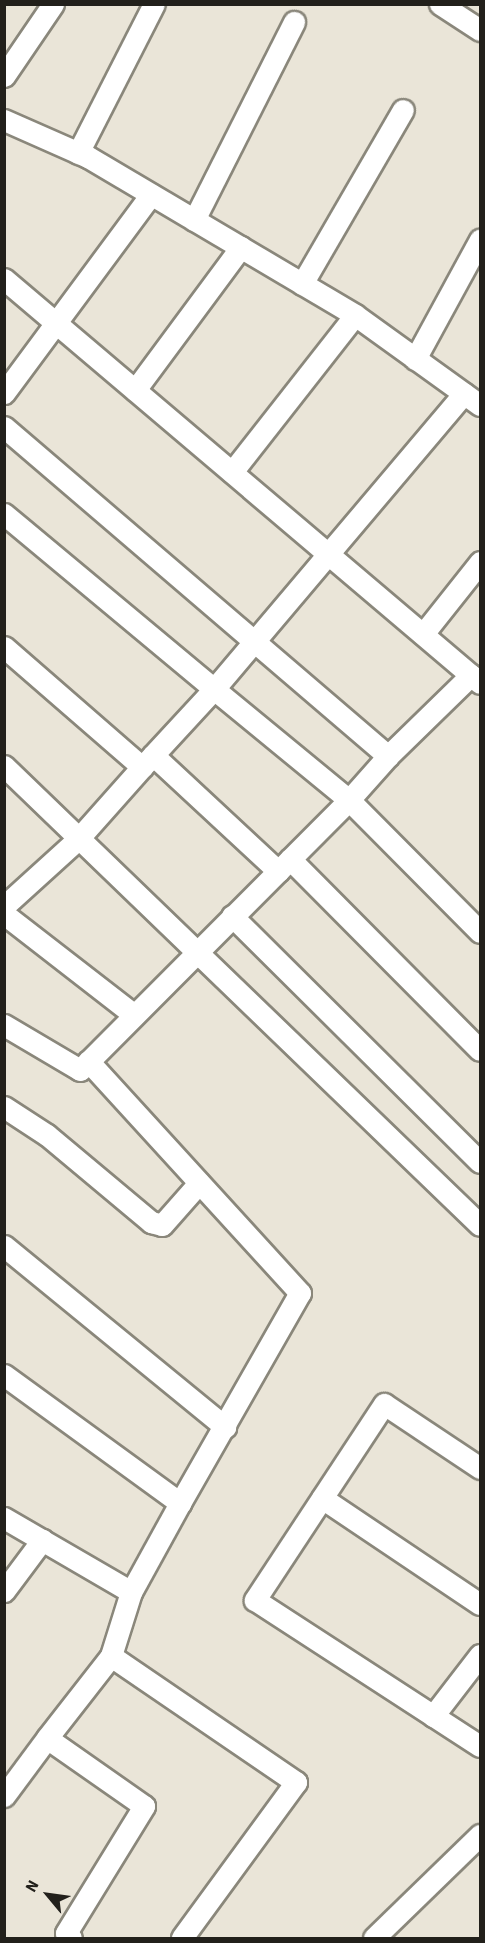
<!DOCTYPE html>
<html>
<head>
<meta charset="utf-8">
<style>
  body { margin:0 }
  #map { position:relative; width:485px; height:1943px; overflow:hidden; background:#eae5d8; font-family:"Source Sans 3",sans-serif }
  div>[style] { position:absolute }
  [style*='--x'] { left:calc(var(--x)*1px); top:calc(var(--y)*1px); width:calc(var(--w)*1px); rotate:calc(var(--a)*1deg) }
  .roads { filter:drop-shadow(2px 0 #8a877b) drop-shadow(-2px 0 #8a877b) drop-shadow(0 2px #8a877b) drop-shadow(0 -2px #8a877b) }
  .minor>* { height:21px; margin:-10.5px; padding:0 10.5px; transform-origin:10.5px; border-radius:10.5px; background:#fff }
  span { translate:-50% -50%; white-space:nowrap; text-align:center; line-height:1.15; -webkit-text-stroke:4.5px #eae5d8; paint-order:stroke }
  .frame { position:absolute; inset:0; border:6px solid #22201b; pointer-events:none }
  .north { position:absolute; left:18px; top:1865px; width:60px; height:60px; -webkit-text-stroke:4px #eae5d8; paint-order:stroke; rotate:299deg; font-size:16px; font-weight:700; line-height:24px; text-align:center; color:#22201b }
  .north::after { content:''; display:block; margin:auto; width:21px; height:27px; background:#22201b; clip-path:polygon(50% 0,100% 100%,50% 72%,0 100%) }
</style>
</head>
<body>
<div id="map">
  <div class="roads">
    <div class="minor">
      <div style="--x:440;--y:4;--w:48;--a:33"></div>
      <div style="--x:4;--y:76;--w:87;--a:-55.8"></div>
      <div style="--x:4;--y:120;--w:92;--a:23.8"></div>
      <div style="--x:88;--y:157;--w:310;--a:30.6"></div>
      <div style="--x:355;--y:315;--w:154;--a:35.8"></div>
      <div style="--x:78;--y:153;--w:167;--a:-63"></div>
      <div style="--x:194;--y:220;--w:222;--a:-63.2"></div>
      <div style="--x:4;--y:279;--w:624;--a:40.32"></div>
      <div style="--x:302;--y:284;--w:201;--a:-59.9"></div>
      <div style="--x:415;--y:359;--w:136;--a:-61.4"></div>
      <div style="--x:135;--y:390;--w:178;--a:-53.5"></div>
      <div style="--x:4;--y:393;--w:247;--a:-53.5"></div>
      <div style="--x:4;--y:427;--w:506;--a:40.59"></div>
      <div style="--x:388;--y:756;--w:59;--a:131.6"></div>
      <div style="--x:349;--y:800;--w:186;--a:45.2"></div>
      <div style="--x:232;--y:472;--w:199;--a:-51.9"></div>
      <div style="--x:4;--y:514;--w:273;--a:39.8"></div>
      <div style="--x:214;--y:689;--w:106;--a:132.7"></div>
      <div style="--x:423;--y:634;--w:92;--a:-51.6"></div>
      <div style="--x:4;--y:647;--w:183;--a:41"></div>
      <div style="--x:142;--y:767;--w:96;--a:131.6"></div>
      <div style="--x:78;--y:839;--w:100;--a:137.8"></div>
      <div style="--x:153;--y:755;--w:171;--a:42.9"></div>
      <div style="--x:388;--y:756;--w:116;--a:-44.3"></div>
      <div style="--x:4;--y:766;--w:661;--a:43.96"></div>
      <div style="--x:290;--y:859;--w:269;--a:45.2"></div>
      <div style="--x:4;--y:914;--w:165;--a:37.8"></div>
      <div style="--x:232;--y:916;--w:349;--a:44.8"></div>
      <div style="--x:4;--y:1025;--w:88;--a:30.6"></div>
      <div style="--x:80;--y:1070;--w:381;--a:-45.1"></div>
      <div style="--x:349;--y:800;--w:175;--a:-140.6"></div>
      <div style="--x:214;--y:689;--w:387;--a:-49.8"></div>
      <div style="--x:4;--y:1107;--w:51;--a:33.1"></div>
      <div style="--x:47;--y:1135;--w:136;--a:39.9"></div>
      <div style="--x:151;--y:1222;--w:11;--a:15"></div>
      <div style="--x:162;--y:1225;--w:56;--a:-48.6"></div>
      <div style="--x:4;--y:1246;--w:286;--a:39.3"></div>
      <div style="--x:4;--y:1375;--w:218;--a:36"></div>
      <div style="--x:180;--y:1503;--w:242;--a:-60.3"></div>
      <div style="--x:300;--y:1293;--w:314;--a:-132.4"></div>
      <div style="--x:480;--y:1468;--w:115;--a:-146.3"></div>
      <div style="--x:384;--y:1404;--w:235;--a:123.4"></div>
      <div style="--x:255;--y:1600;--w:268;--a:33"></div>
      <div style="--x:322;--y:1498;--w:190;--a:33.9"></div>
      <div style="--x:180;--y:1503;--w:102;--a:118.8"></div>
      <div style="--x:131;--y:1592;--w:67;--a:107.4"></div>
      <div style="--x:111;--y:1656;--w:224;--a:34.3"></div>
      <div style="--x:296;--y:1782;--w:193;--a:126.2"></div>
      <div style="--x:4;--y:1518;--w:147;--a:30.2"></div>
      <div style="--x:4;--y:1591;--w:64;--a:-53.3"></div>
      <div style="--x:433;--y:1716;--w:77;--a:-52.4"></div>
      <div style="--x:4;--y:1796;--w:72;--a:-53.4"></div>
      <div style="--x:71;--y:1938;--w:7;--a:-135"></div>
      <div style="--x:66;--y:1933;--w:149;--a:-58.4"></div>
      <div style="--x:144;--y:1806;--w:118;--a:-145"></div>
      <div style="--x:47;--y:1738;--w:104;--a:-52"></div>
      <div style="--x:374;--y:1938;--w:148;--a:-44.2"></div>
    </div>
  </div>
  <div class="frame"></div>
  <div class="north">N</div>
</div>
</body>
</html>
